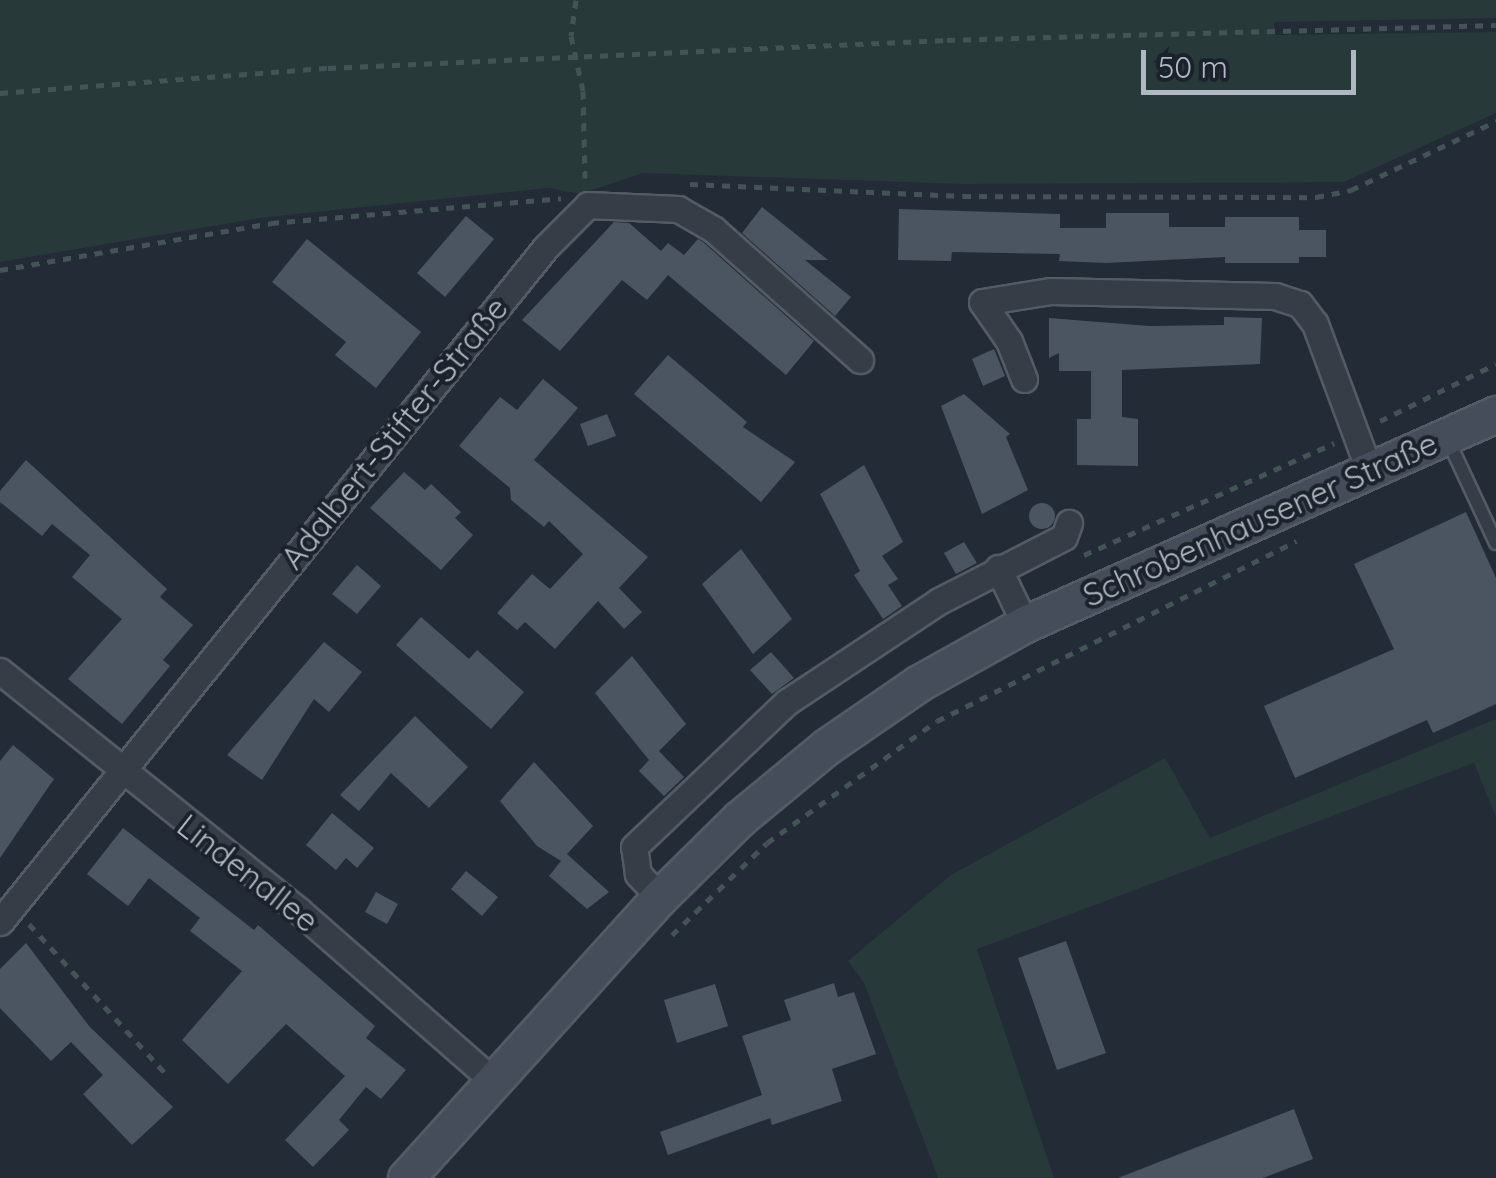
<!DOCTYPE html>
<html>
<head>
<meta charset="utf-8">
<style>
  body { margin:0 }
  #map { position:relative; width:1496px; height:1178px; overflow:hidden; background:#232b36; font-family:Quicksand,sans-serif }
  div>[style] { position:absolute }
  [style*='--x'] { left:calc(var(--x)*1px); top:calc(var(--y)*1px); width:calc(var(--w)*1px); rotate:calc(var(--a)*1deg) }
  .green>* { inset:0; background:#273939 }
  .building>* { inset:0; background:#4b5561 }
  .round { border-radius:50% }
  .path>* { height:5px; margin-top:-2.5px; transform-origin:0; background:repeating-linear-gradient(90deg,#445456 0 8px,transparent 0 16px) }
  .roads { filter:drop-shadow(2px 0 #535b64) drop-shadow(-2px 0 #535b64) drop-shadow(0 2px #535b64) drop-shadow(0 -2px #535b64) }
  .lane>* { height:12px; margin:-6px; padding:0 6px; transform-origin:6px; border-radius:6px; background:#363d47 }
  .street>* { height:25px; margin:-12.5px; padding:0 12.5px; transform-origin:12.5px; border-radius:12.5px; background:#363d47 }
  .secondary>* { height:35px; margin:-17.5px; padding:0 17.5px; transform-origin:17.5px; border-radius:17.5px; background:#444d59 }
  span { translate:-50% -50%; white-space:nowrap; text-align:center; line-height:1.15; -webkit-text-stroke:8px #1b222b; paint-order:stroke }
  .street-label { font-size:32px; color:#b0b8c3 }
  .scale { position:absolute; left:1141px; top:50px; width:215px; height:45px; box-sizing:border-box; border:5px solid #b0b8c3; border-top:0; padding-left:12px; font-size:30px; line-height:35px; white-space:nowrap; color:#b0b8c3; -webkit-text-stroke:8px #1b222b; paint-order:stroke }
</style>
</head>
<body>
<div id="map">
  <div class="green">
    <div style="clip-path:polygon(0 0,1496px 0,1496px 18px,1274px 22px,1275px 35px,1496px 32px,1496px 113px,1344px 182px,963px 184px,643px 173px,580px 194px,548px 188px,267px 217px,0 262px)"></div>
    <div style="clip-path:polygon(1496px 719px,1496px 817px,1474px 763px,977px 949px,1054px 1178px,938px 1178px,864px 983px,848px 961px,951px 875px,1165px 758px,1210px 838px)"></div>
  </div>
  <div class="building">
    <div style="clip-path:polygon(762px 207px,828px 260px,805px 260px,851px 297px,835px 316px,742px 233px)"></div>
    <div style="clip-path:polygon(899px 209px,1060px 214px,1060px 228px,1106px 228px,1106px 213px,1169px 213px,1169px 227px,1225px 227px,1225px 217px,1299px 217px,1299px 230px,1326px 230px,1326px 257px,1299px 257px,1299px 263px,1225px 263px,1225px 257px,1106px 263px,1059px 261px,1060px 254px,952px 252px,951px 261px,898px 260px)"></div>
    <div style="clip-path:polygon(466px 216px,494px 239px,445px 297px,417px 273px)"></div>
    <div style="clip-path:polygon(614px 222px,629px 223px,661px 251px,668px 243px,684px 255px,698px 239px,703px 242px,814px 341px,786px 375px,668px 275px,647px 300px,622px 280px,560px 351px,522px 320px)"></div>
    <div style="clip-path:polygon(307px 239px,421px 332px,376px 388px,335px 355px,346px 342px,272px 282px)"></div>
    <div style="clip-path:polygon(1224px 317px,1262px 318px,1260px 364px,1122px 370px,1122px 417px,1138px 419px,1138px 466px,1077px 465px,1077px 419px,1091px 419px,1091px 371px,1059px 371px,1059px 353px,1049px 358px,1049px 318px,1149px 326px,1224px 325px)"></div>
    <div style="clip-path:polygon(994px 349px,1005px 376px,983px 386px,972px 359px)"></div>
    <div style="clip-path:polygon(668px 355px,747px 422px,743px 427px,795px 462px,761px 502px,634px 394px)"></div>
    <div style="clip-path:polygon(543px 379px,578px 408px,534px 460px,648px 557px,619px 588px,642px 612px,624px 629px,598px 601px,555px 649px,525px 622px,517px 630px,497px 613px,532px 574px,550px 589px,583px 554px,549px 521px,544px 527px,511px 500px,510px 488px,459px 446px,500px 397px,517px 410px)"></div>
    <div style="clip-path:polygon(964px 394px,1010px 434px,1006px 437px,1028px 490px,982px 514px,941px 406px)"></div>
    <div style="clip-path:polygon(607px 414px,616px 436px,588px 446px,580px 424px)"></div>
    <div style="clip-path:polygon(26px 460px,167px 589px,160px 597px,193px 625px,163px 660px,170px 666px,122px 724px,68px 679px,122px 619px,72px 577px,90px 555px,52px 524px,42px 536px,0 502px,0 491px)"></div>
    <div style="clip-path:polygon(864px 465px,903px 542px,882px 556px,898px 579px,888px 585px,902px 606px,883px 619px,854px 575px,860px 571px,820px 494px)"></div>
    <div style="clip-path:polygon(404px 472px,425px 490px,431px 484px,461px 512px,455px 518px,473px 535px,441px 570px,370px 508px)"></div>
    <div class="round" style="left:1029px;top:503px;width:26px;height:26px"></div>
    <div style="clip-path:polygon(1466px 512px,1496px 578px,1496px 704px,1433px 733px,1427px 720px,1295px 778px,1264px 706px,1394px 649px,1354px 564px)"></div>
    <div style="clip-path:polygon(964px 542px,977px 563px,956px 574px,944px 553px)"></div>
    <div style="clip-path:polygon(741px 549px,792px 619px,753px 654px,702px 584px)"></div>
    <div style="clip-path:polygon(357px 565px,381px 586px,357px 614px,332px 594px)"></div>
    <div style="clip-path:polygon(421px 617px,469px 659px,477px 650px,524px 692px,491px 729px,396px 645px)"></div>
    <div style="clip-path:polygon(324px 642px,362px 672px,329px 712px,314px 699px,262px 780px,227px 755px)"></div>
    <div style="clip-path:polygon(771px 652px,794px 678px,772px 694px,750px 670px)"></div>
    <div style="clip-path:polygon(632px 656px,686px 724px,659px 751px,684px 777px,664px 796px,639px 771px,649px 760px,595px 693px)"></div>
    <div style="clip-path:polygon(415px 716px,468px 767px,429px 808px,391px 773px,359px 811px,340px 795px)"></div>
    <div style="clip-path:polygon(13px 745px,54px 779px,0 858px,0 761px)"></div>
    <div style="clip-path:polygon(534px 762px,593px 826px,567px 854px,609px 892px,587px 909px,549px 876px,561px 861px,537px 846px,500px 801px)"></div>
    <div style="clip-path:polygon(332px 813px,374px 848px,357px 868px,346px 858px,336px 870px,306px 845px)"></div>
    <div style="clip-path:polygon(123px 828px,254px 930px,258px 925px,375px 1026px,366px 1038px,406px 1070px,381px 1099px,366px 1087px,339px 1120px,349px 1130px,313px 1167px,285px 1140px,345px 1076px,286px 1024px,228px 1084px,182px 1040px,242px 971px,190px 931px,200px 918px,149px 878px,128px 906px,87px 874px)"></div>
    <div style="clip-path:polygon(466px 871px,498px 897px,482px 916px,451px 889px)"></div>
    <div style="clip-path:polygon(376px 892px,398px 904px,387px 924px,365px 912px)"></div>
    <div style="clip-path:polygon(1066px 941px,1106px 1053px,1057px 1070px,1018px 958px)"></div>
    <div style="clip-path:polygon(26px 943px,89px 1026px,173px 1107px,132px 1145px,83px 1094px,103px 1075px,71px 1042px,51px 1061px,0 1008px,0 969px)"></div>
    <div style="clip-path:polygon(834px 983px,838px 997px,854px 992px,876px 1054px,832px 1069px,842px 1101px,772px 1125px,770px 1118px,668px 1155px,660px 1132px,762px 1095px,742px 1036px,791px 1020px,784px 1000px)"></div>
    <div style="clip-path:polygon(715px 984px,728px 1026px,677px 1043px,664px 1000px)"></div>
    <div style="clip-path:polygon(1294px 1109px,1313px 1159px,1263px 1178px,1118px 1178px)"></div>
  </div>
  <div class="path">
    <div style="--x:576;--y:0;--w:36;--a:98"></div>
    <div style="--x:571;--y:36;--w:56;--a:77.7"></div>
    <div style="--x:583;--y:91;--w:87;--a:88.7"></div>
    <div style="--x:0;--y:93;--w:329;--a:-4.4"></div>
    <div style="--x:328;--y:68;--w:620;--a:-2.59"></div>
    <div style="--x:947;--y:40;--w:549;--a:-1.57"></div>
    <div style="--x:690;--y:184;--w:273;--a:2.5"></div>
    <div style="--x:963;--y:196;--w:353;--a:0.2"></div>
    <div style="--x:1316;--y:197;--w:36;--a:-11"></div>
    <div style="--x:1351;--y:190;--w:161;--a:-25.4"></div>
    <div style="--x:0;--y:270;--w:275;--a:-9.8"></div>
    <div style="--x:271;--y:223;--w:291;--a:-4.9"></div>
    <div style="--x:1380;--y:421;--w:129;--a:-26.2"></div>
    <div style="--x:1084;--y:555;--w:274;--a:-24.1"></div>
    <div style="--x:29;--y:924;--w:202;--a:47.6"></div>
    <div style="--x:672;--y:935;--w:132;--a:-44.1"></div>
    <div style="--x:767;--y:843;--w:209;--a:-35.7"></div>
    <div style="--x:937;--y:721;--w:402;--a:-26.6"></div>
  </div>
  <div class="roads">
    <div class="lane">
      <div style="--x:1447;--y:438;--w:116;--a:65"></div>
    </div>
    <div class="street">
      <div style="--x:1024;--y:379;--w:41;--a:-111.5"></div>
      <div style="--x:1009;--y:341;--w:47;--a:-124.7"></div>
      <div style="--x:982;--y:302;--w:70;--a:-9.1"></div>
      <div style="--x:1051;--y:291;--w:224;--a:1.3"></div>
      <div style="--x:1275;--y:296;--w:26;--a:18"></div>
      <div style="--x:1300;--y:304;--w:25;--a:53"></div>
      <div style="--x:1315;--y:324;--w:156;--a:69.7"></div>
      <div style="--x:998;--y:568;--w:62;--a:64.3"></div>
      <div style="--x:0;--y:671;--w:382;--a:38.7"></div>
      <div style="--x:298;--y:910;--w:259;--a:41.2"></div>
      <div style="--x:660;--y:897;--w:32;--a:-134"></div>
      <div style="--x:638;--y:874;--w:27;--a:-98"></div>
      <div style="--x:634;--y:847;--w:211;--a:-43.5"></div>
      <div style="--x:787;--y:702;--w:182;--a:-33.6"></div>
      <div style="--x:939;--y:601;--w:140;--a:-27.1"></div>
      <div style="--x:1064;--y:537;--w:15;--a:-70"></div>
      <div style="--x:0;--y:922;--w:868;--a:-51.03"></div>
      <div style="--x:546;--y:247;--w:59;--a:-45"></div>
      <div style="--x:588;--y:205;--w:90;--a:2.5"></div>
      <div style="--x:678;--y:209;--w:40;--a:29.7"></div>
      <div style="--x:713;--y:229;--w:197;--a:41.7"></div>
    </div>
    <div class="secondary">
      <div style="--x:406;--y:1178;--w:379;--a:-47.9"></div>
      <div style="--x:660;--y:897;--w:111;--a:-44.6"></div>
      <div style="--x:739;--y:819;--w:113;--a:-39.6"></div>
      <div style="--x:826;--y:747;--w:113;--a:-34.5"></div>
      <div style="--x:919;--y:683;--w:121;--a:-29.1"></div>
      <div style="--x:1025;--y:624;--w:516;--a:-24.03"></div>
    </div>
  </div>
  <div class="street-label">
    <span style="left:394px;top:433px;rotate:-51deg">Adalbert-Stifter-Straße</span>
    <span style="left:1260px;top:519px;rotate:-24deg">Schrobenhausener Straße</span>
    <span style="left:248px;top:873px;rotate:38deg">Lindenallee</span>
  </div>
  <div class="scale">50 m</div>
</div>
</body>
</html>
